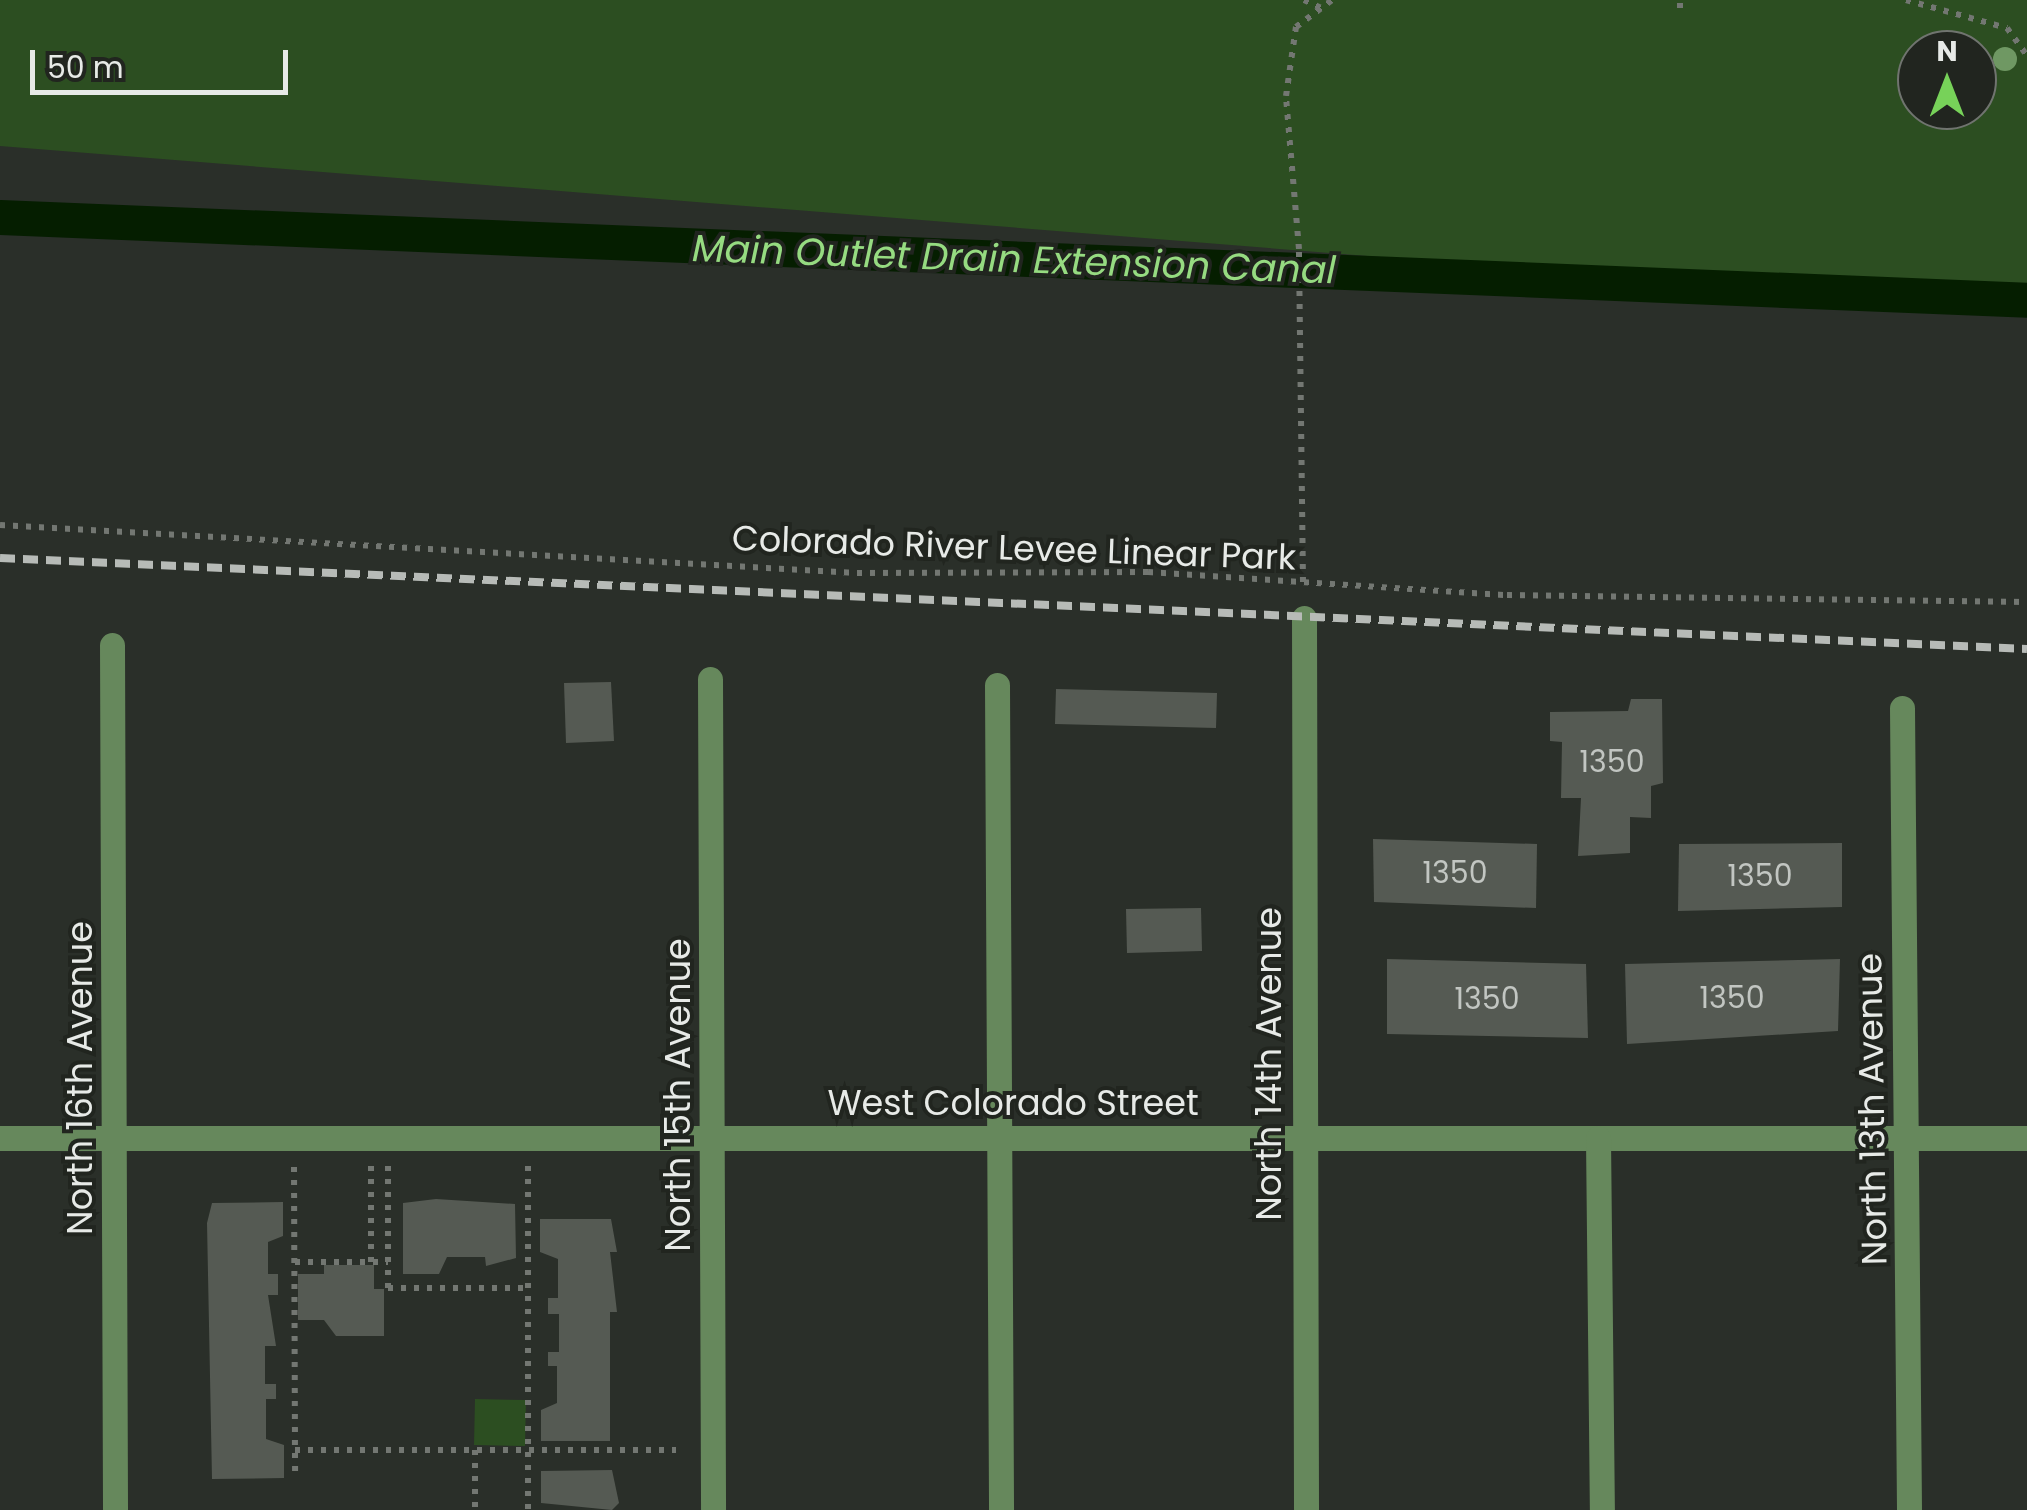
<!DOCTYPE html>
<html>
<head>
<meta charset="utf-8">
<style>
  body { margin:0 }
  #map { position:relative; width:2027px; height:1510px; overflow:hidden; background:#2a2f29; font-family:Poppins,sans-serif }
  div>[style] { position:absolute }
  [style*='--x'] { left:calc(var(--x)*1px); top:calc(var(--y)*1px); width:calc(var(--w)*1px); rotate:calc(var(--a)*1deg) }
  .green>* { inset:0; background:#2c4e21 }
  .canal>* { height:35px; margin:-17.5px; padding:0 17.5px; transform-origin:17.5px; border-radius:17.5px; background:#051e00 }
  .building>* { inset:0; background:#555a53 }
  .path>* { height:6px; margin-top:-3px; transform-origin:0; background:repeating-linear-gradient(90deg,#737772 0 5px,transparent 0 13px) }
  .minor>* { height:25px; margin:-12.5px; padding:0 12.5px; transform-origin:12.5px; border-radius:12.5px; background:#66885c }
  .rail>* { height:8px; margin-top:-4px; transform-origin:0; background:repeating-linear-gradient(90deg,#b7bbb7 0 15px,transparent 0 23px) }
  .trees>* { width:24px; height:24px; margin:-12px; border-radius:50%; background:#6f9863 }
  span { translate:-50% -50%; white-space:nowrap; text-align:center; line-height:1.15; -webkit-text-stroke:8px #21251f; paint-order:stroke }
  .number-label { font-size:30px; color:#c2c6c2 }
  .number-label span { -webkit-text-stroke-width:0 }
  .street-label { font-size:35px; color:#e7eae7 }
  .water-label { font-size:38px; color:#96db81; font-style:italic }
  .north { position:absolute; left:1897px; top:30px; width:100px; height:100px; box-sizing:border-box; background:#21251f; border:2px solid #70746f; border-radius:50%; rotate:0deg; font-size:28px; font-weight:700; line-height:40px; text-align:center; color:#e7eae7 }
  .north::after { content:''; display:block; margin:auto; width:35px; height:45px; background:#77d259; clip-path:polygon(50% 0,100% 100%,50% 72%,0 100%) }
  .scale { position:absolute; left:30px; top:50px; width:258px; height:45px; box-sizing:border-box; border:5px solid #e7eae7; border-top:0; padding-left:12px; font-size:30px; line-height:35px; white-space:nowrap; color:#e7eae7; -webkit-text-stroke:8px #21251f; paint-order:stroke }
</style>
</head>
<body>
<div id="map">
  <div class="green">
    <div style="clip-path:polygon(evenodd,0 0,2027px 0,2027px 309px,0 146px,0 0,1977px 50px,1977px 110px,1917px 110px,1917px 50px,1977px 50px)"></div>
    <div style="clip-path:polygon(475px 1399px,526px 1400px,525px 1446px,474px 1445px)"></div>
  </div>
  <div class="canal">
    <div style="--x:0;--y:217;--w:2029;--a:2.34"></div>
  </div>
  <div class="building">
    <div style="clip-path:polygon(611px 682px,614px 741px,566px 743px,564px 683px)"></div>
    <div style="clip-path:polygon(1056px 689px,1217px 693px,1216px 728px,1055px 724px)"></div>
    <div style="clip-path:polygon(1631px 699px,1662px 699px,1663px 783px,1651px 786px,1651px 818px,1630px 817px,1630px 853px,1578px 856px,1581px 798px,1561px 798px,1562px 742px,1550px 741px,1550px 712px,1628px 711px)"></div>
    <div style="clip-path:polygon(1373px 839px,1537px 844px,1536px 908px,1374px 902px)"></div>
    <div style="clip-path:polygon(1842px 843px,1842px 907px,1678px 911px,1679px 844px)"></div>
    <div style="clip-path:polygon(1201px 908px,1202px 951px,1127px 953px,1126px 909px)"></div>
    <div style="clip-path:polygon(1387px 959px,1586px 964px,1588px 1038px,1387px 1034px)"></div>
    <div style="clip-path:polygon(1840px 959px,1838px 1031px,1627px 1044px,1625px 964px)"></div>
    <div style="clip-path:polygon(436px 1199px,515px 1204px,516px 1258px,486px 1266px,485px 1257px,447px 1257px,439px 1274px,403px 1274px,403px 1203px)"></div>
    <div style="clip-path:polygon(283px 1202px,283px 1236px,268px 1242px,268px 1274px,278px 1274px,278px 1295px,268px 1295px,276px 1346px,265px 1346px,265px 1384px,276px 1384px,276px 1399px,266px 1399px,266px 1439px,284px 1445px,284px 1478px,212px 1479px,207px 1223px,212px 1203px)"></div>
    <div style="clip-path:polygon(540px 1219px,611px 1219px,617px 1252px,610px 1252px,617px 1312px,610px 1312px,610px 1441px,541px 1441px,541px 1410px,557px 1403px,557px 1366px,548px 1366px,548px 1352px,559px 1352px,559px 1314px,548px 1314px,548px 1298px,558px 1298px,558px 1259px,540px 1252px)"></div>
    <div style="clip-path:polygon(324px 1265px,374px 1265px,374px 1289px,384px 1289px,384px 1336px,336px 1336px,324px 1320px,298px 1320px,298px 1274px,324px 1274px)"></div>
    <div style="clip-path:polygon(612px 1470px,619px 1503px,612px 1510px,541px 1503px,541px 1471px)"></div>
  </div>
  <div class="path">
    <div style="--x:1304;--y:0;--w:19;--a:25"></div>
    <div style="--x:1906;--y:0;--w:105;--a:15.5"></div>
    <div style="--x:2007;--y:28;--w:34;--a:54"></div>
    <div style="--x:1680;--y:8;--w:8;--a:-90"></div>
    <div style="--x:0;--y:525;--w:858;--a:3.21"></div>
    <div style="--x:857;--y:573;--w:291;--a:-0.2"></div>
    <div style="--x:1148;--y:572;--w:360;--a:3.7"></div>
    <div style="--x:1507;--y:595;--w:520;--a:0.77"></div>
    <div style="--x:1303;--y:582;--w:333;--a:-90.7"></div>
    <div style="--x:1299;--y:249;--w:154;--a:-94.9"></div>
    <div style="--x:1286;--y:96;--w:70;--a:-81.8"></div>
    <div style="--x:1296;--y:27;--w:45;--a:-36.9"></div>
    <div style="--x:371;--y:1166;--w:96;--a:90"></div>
    <div style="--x:388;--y:1166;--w:122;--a:90"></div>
    <div style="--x:388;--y:1288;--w:140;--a:0"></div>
    <div style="--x:528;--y:1166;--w:344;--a:90"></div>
    <div style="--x:294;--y:1167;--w:309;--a:89.8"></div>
    <div style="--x:295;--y:1262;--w:93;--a:0"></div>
    <div style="--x:295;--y:1450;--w:381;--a:0"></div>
    <div style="--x:475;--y:1450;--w:60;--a:90"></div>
  </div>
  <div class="minor">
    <div style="--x:1304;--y:618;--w:892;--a:89.87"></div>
    <div style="--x:112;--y:645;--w:865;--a:89.8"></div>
    <div style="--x:710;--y:679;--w:831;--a:89.79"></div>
    <div style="--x:997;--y:685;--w:825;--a:89.72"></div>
    <div style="--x:1902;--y:708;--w:802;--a:89.5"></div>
    <div style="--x:0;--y:1138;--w:2027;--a:0"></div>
    <div style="--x:1598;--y:1138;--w:372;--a:89.4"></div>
  </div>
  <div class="rail">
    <div style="--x:0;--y:558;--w:2029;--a:2.57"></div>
  </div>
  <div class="trees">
    <div style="left:2005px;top:59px"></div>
  </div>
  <div class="number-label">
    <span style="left:1612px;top:762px">1350</span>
    <span style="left:1455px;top:873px">1350</span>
    <span style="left:1760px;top:876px">1350</span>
    <span style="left:1732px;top:998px">1350</span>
    <span style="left:1487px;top:999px">1350</span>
  </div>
  <div class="street-label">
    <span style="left:1014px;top:548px;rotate:2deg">Colorado River Levee Linear Park</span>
    <span style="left:1269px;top:1064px;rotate:-90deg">North 14th Avenue</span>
    <span style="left:80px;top:1078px;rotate:-90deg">North 16th Avenue</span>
    <span style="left:678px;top:1095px;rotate:-90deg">North 15th Avenue</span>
    <span style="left:1013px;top:1103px">West Colorado Street</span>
    <span style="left:1872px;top:1109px;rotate:-91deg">North 13th Avenue</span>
  </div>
  <div class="water-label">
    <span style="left:1014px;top:259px;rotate:2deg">Main Outlet Drain Extension Canal</span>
  </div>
  <div class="north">N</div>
  <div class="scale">50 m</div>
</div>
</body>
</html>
